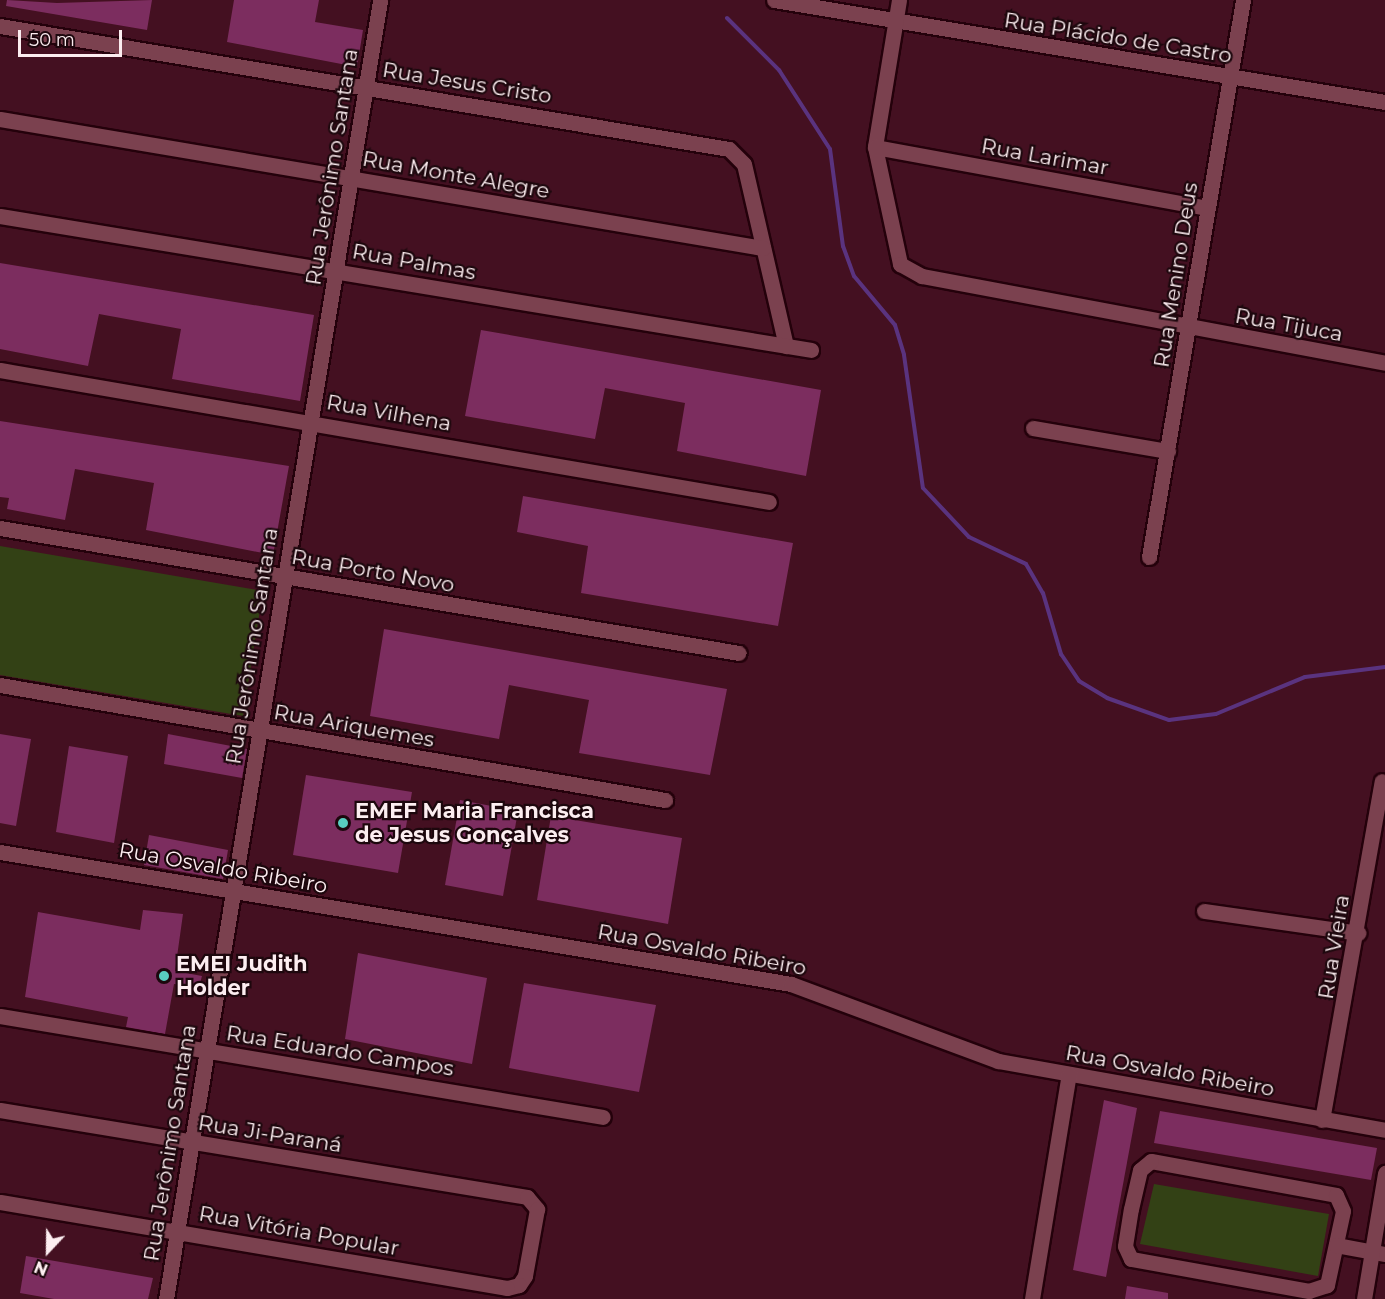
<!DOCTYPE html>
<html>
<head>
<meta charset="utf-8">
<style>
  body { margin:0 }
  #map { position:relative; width:1385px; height:1299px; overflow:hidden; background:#441021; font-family:Montserrat,sans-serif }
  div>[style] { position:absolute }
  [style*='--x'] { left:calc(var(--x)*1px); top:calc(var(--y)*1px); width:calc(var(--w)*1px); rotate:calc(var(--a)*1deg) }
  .green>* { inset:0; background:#334115 }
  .stream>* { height:4px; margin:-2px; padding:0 2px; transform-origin:2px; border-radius:2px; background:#5a337f }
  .building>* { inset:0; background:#7c2d5f }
  .roads { filter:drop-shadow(2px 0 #24010b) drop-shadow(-2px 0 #24010b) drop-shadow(0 2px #24010b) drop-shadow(0 -2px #24010b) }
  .minor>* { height:15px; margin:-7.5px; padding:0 7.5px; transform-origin:7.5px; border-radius:7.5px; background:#7b414f }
  .dots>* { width:16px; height:16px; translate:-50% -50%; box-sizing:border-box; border:3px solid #1d070d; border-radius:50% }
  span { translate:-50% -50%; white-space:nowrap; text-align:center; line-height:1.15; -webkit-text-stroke:4.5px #1d070d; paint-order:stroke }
  .street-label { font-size:21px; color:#fcedf0 }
  .poi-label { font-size:21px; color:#fcedf0; font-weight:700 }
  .left { translate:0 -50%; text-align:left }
  .north { position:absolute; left:18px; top:1221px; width:60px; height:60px; -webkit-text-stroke:4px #1d070d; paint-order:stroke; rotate:202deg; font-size:16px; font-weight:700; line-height:24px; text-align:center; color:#fcedf0 }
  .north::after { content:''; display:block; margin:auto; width:21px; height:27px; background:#fcedf0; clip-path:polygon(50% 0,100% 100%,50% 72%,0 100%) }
  .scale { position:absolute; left:18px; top:30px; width:104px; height:27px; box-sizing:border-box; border:3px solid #fcedf0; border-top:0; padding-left:8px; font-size:18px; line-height:21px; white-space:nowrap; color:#fcedf0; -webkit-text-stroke:4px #1d070d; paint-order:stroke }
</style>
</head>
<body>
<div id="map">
  <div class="green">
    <div style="clip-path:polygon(0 546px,263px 591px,243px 716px,0 675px)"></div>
    <div style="clip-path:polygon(1154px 1184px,1329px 1214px,1318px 1276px,1140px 1244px)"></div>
  </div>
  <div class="stream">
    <div style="--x:727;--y:18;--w:74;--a:45"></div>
    <div style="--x:779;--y:70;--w:94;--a:57.2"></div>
    <div style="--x:830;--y:149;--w:98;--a:82.4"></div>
    <div style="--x:843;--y:246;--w:32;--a:70"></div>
    <div style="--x:854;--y:276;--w:64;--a:50.1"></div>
    <div style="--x:895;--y:325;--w:31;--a:73"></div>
    <div style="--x:904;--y:355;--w:134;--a:81.9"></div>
    <div style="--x:923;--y:488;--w:67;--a:46.8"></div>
    <div style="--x:969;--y:537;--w:63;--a:25.3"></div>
    <div style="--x:1026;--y:564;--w:34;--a:60"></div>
    <div style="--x:1043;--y:593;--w:64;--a:73.6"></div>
    <div style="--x:1061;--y:654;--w:32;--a:56"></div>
    <div style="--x:1079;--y:681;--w:33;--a:31"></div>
    <div style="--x:1107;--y:698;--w:66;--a:19.5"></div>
    <div style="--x:1169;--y:720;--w:47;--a:-7.3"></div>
    <div style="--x:1216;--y:714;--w:96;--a:-22.6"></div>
    <div style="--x:1305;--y:677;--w:81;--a:-7.1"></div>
  </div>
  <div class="building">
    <div style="clip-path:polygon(7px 0,57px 3px,152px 0,147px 30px,6px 6px)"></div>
    <div style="clip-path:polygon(234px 0,319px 0,315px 22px,363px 30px,357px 67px,227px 42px)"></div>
    <div style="clip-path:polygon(0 263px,314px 315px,300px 401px,172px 379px,181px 329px,99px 314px,88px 366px,0 349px)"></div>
    <div style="clip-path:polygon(481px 330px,821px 390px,806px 476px,677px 451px,685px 403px,605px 388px,595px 439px,465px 416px)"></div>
    <div style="clip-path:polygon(0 421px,289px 466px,273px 555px,146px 530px,154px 483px,75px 469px,65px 520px,7px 509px,9px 498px,0 497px)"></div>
    <div style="clip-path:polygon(523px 496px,793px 543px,778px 626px,581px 593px,588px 546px,517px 532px)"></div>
    <div style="clip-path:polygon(384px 629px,727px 689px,710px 775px,579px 753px,589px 700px,509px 685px,499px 739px,370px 716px)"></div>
    <div style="clip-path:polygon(0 734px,31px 739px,16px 826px,0 823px)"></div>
    <div style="clip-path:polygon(168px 734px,247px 749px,242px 778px,164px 764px)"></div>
    <div style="clip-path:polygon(69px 746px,128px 756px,114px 843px,56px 832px)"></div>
    <div style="clip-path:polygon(306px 775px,412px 792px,398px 873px,293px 855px)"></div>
    <div style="clip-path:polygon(460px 800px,518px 811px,503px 896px,445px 885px)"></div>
    <div style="clip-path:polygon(551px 816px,682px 838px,668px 924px,537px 900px)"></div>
    <div style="clip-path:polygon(149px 835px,228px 850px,223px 879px,144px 865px)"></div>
    <div style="clip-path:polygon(143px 910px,183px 914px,175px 971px,202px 976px,199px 987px,174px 984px,165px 1034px,126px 1027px,128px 1017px,25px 997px,38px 912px,140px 930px)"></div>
    <div style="clip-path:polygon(358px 953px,487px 978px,472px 1064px,345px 1039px)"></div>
    <div style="clip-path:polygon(524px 983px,656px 1005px,639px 1092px,509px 1068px)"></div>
    <div style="clip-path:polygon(1104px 1100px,1137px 1108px,1106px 1277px,1073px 1270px)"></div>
    <div style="clip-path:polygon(1160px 1111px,1377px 1148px,1371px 1180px,1154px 1143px)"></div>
    <div style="clip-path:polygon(26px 1256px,153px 1278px,148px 1299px,54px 1299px,20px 1293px)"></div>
    <div style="clip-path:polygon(1127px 1286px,1168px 1293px,1168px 1299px,1125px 1299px)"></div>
  </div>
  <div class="roads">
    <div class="minor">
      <div style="--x:774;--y:0;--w:619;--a:9.48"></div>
      <div style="--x:899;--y:0;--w:149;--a:99.3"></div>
      <div style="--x:875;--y:147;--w:120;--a:77.9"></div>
      <div style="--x:900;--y:264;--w:25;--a:29"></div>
      <div style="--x:922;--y:276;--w:471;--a:10.6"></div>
      <div style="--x:0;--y:26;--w:739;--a:9.58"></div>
      <div style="--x:729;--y:149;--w:21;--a:45"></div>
      <div style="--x:744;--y:164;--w:187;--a:77"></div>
      <div style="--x:0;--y:119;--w:774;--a:9.6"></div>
      <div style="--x:875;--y:147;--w:338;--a:10.4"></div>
      <div style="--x:0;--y:216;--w:822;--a:9.38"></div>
      <div style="--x:0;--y:370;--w:780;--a:9.74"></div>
      <div style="--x:1033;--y:428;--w:137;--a:9.7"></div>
      <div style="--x:0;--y:528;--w:749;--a:9.6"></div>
      <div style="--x:1149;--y:557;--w:565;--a:-80.42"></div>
      <div style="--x:0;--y:685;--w:675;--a:9.81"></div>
      <div style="--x:0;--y:852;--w:802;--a:9.47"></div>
      <div style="--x:791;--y:984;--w:221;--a:20.4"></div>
      <div style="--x:998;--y:1061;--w:393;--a:10.1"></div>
      <div style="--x:1204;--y:911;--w:156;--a:8.1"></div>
      <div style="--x:0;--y:1016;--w:611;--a:9.51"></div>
      <div style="--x:0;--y:1110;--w:534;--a:9.37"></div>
      <div style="--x:527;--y:1197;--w:16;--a:50"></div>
      <div style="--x:537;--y:1209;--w:68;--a:100.2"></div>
      <div style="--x:525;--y:1276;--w:11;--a:124"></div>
      <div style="--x:519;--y:1285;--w:12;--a:166"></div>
      <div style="--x:507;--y:1288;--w:514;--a:-170.37"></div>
      <div style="--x:1322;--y:1120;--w:344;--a:-80"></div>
      <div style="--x:1151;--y:1161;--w:188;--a:10.4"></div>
      <div style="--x:1336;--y:1195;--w:17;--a:66"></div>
      <div style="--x:1343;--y:1211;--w:76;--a:102.2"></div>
      <div style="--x:1327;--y:1285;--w:19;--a:162"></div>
      <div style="--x:1309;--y:1291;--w:181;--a:-169.8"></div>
      <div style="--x:1131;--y:1259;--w:14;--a:-115"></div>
      <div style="--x:1125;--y:1246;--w:37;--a:-81"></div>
      <div style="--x:1131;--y:1209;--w:40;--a:-77"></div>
      <div style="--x:1140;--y:1170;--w:14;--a:-39"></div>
      <div style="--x:1336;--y:1245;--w:50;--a:10.4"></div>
      <div style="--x:166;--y:1299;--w:1317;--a:-80.64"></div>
      <div style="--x:1032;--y:1299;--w:228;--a:-80.7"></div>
      <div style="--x:1364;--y:1299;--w:128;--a:-80.5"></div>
    </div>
  </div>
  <div class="dots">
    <div style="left:343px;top:823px;background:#58cec0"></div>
    <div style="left:164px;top:976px;background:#58cec0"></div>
  </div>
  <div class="street-label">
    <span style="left:1118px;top:38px;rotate:9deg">Rua Plácido de Castro</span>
    <span style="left:467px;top:83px;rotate:9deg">Rua Jesus Cristo</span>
    <span style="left:1045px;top:157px;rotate:10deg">Rua Larimar</span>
    <span style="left:332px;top:167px;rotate:-81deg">Rua Jerônimo Santana</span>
    <span style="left:456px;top:175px;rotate:10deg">Rua Monte Alegre</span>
    <span style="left:414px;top:262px;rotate:10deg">Rua Palmas</span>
    <span style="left:1176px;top:275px;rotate:-81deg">Rua Menino Deus</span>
    <span style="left:1289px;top:325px;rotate:10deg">Rua Tijuca</span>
    <span style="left:389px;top:413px;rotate:10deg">Rua Vilhena</span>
    <span style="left:373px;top:571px;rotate:10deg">Rua Porto Novo</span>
    <span style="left:252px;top:646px;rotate:-81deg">Rua Jerônimo Santana</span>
    <span style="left:354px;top:726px;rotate:10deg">Rua Ariquemes</span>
    <span style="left:223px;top:868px;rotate:10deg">Rua Osvaldo Ribeiro</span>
    <span style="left:1334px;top:947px;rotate:-81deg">Rua Vieira</span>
    <span style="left:702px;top:950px;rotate:10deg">Rua Osvaldo Ribeiro</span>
    <span style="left:340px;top:1051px;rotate:9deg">Rua Eduardo Campos</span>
    <span style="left:1170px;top:1071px;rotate:10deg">Rua Osvaldo Ribeiro</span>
    <span style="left:270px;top:1134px;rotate:9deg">Rua Ji-Paraná</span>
    <span style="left:170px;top:1143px;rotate:-81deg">Rua Jerônimo Santana</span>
    <span style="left:299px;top:1231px;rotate:10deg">Rua Vitória Popular</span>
  </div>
  <div class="poi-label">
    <span class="left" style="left:355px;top:823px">EMEF Maria Francisca<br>de Jesus Gonçalves</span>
    <span class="left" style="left:176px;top:976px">EMEI Judith<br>Holder</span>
  </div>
  <div class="north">N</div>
  <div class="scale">50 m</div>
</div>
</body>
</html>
